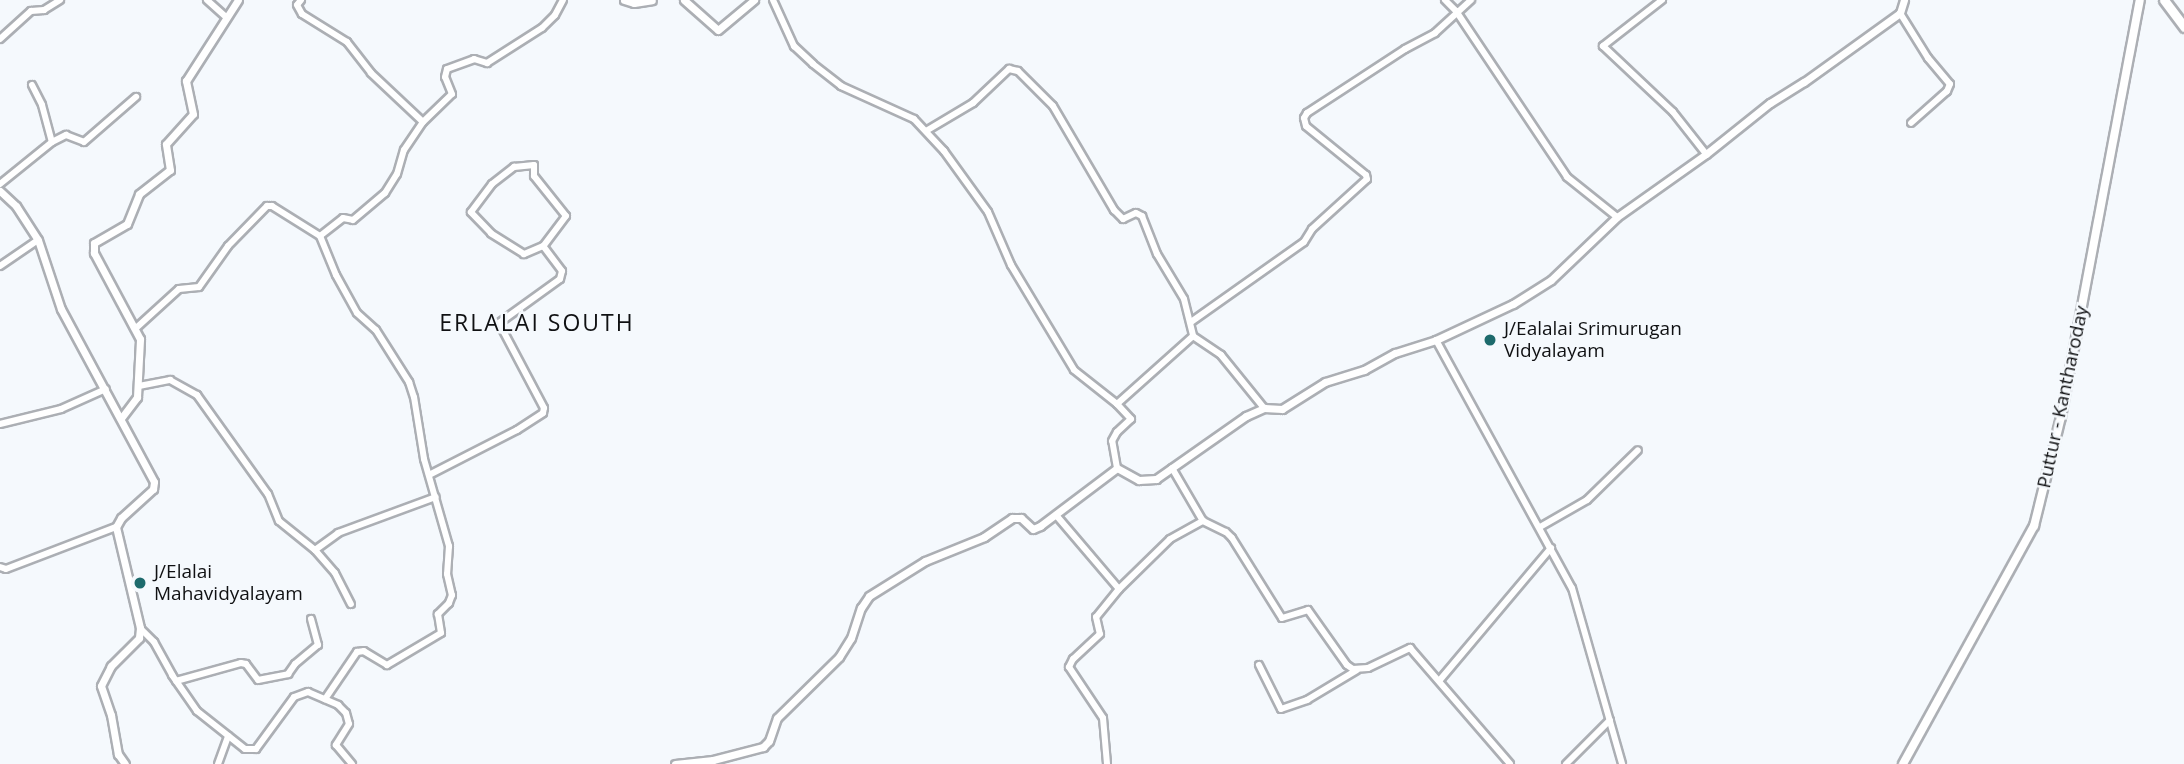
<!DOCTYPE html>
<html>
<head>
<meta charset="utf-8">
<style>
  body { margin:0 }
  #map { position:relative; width:2184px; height:764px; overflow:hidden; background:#f5f9fd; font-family:"Open Sans",sans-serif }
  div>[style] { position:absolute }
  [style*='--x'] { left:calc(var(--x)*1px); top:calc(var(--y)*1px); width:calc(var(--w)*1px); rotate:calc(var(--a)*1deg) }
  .roads { filter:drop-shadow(2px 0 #acafb4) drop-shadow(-2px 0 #acafb4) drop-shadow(0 2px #acafb4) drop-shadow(0 -2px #acafb4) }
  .minor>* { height:6px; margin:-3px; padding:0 3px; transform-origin:3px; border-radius:3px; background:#fff }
  .tertiary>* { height:7px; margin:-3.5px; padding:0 3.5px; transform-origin:3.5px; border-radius:3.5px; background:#fff }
  .secondary>* { height:8px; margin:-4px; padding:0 4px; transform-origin:4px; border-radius:4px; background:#fff }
  .primary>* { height:9px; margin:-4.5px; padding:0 4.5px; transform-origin:4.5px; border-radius:4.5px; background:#fff }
  .dots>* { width:19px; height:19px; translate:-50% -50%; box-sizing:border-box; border:4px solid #f5f9fd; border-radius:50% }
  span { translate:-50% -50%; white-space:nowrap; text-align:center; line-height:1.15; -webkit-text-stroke:5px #f5f9fd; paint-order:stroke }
  .poi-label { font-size:19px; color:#101113 }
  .left { translate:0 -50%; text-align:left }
  .street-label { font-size:19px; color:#101113 }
  .quarter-label { font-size:23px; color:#101113; letter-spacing:2px }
</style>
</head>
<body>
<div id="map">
  <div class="roads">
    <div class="minor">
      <div style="--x:207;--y:0;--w:27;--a:42"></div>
      <div style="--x:301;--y:0;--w:6;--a:129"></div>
      <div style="--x:297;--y:5;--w:10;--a:61"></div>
      <div style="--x:302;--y:14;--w:53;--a:31.9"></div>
      <div style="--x:347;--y:42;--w:39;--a:52"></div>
      <div style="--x:371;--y:73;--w:71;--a:43.3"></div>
      <div style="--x:773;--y:0;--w:51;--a:65.5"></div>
      <div style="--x:794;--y:46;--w:26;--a:43"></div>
      <div style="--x:813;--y:64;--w:36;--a:38"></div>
      <div style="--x:841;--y:86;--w:80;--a:24.3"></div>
      <div style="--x:914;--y:119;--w:44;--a:46.8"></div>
      <div style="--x:944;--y:151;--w:75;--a:54.2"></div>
      <div style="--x:988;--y:212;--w:58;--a:66.5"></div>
      <div style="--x:1011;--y:265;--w:122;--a:59"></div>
      <div style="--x:1074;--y:370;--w:55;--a:38.3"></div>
      <div style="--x:1445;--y:0;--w:16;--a:45"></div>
      <div style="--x:1456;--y:11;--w:200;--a:56.2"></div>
      <div style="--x:1567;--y:177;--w:64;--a:38.7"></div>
      <div style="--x:1662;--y:0;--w:75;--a:142.1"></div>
      <div style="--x:1603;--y:46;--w:96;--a:43.3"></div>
      <div style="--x:1673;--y:112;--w:53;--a:51.8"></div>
      <div style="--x:1900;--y:13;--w:53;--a:58.1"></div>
      <div style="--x:1928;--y:58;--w:34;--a:50"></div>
      <div style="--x:1950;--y:84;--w:8;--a:113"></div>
      <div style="--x:1947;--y:91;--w:48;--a:138.4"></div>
      <div style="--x:0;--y:39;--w:42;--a:-42.1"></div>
      <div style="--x:31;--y:11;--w:13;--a:-4"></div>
      <div style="--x:44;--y:10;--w:19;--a:-32"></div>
      <div style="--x:32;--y:85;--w:22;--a:63"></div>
      <div style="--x:42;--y:105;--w:38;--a:75"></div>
      <div style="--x:926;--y:131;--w:55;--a:-30.8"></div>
      <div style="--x:973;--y:103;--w:50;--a:-43.4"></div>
      <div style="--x:1009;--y:69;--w:9;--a:13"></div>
      <div style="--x:1018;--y:71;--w:49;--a:45"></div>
      <div style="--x:1053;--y:106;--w:121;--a:59.6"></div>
      <div style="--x:1114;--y:210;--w:13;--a:45"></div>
      <div style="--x:1123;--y:219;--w:14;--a:-25"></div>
      <div style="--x:1136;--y:213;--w:7;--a:27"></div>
      <div style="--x:1142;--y:216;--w:41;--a:68.5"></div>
      <div style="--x:1157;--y:254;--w:52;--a:59"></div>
      <div style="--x:1184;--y:299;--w:38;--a:76"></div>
      <div style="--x:0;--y:184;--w:67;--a:-38.9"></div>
      <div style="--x:52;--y:142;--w:16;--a:-27"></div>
      <div style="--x:66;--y:135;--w:19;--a:21"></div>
      <div style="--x:84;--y:142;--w:69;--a:-40.9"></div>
      <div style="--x:320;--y:236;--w:29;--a:-38"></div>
      <div style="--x:343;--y:218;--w:10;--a:11"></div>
      <div style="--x:353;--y:220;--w:42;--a:-40.2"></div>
      <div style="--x:385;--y:193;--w:22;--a:-58"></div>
      <div style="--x:397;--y:174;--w:25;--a:-74"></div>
      <div style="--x:404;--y:150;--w:34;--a:-56"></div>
      <div style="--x:423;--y:122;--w:40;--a:-44"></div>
      <div style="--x:452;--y:94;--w:18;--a:-112"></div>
      <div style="--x:445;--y:77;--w:8;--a:-76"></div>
      <div style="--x:447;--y:69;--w:29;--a:-20"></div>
      <div style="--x:474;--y:59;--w:14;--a:17"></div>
      <div style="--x:487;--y:63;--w:65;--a:-32.5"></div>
      <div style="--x:542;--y:28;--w:18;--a:-45"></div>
      <div style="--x:555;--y:15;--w:17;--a:-62"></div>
      <div style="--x:0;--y:266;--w:46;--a:-34.4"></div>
      <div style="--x:1191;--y:322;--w:138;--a:-35.3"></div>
      <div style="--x:1304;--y:242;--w:15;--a:-58"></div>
      <div style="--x:1312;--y:229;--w:74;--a:-42.3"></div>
      <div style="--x:1367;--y:179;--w:4;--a:-104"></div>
      <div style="--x:1366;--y:175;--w:77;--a:-140.8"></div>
      <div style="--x:1306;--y:126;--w:8;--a:-104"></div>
      <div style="--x:1304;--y:118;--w:6;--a:-59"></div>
      <div style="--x:1307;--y:113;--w:117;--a:-33.1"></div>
      <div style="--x:1405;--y:49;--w:34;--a:-28"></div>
      <div style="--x:1435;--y:33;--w:49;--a:-42.5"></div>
      <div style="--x:135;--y:329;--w:59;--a:-42.3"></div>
      <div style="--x:179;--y:289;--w:20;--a:-6"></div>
      <div style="--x:199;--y:287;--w:50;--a:-54.7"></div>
      <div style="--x:228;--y:246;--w:56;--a:-45.7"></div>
      <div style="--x:267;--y:206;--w:5;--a:0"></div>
      <div style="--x:272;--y:206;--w:57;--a:32"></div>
      <div style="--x:320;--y:236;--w:42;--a:67.7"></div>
      <div style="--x:336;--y:275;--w:43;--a:61.1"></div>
      <div style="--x:357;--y:313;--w:25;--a:42"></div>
      <div style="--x:376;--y:330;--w:62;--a:57.6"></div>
      <div style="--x:409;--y:382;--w:16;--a:72"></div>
      <div style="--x:414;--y:397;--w:63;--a:80.8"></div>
      <div style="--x:424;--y:459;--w:91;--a:74"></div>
      <div style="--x:449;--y:546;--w:28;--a:94"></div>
      <div style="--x:447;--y:574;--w:22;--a:77"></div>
      <div style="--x:452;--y:595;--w:9;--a:111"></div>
      <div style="--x:449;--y:603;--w:16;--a:135"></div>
      <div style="--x:438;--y:614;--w:19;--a:81"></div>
      <div style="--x:441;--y:633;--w:63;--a:149.3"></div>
      <div style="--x:387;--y:665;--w:27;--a:-149"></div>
      <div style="--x:364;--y:651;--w:7;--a:172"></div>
      <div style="--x:357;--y:652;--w:57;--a:124.2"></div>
      <div style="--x:1436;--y:340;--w:283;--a:61.3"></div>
      <div style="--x:1572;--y:588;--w:183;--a:74.1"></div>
      <div style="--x:139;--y:386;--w:32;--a:-11"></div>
      <div style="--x:170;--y:380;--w:31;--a:29"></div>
      <div style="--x:197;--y:395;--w:122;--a:54.4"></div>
      <div style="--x:268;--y:494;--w:29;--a:68"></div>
      <div style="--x:279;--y:521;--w:46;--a:38.9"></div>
      <div style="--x:315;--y:550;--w:30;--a:49"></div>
      <div style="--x:335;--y:573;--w:35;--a:63"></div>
      <div style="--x:0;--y:424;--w:63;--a:-13.8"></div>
      <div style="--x:61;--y:409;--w:49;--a:-24"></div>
      <div style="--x:1117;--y:468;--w:27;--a:-100"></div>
      <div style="--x:1112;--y:441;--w:10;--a:-61"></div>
      <div style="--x:1117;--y:432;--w:19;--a:-43"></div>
      <div style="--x:1131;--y:419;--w:21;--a:-133"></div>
      <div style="--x:1117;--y:404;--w:102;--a:-41.8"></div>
      <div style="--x:1193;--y:336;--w:34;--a:34"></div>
      <div style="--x:1221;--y:355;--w:68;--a:50.9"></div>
      <div style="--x:1172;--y:468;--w:61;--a:59.7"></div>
      <div style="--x:1203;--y:521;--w:25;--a:26"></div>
      <div style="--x:1226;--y:532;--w:8;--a:45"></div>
      <div style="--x:1232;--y:538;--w:94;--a:58"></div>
      <div style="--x:1282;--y:618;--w:27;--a:-17"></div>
      <div style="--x:1308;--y:610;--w:67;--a:54.7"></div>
      <div style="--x:1347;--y:665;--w:7;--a:34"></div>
      <div style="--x:1353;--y:669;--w:15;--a:-4"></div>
      <div style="--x:1368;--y:668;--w:47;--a:-25.5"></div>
      <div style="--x:1410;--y:648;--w:153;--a:49.2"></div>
      <div style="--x:429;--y:475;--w:99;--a:-27.1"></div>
      <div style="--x:517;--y:430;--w:31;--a:-33"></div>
      <div style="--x:543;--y:413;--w:5;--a:-79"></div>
      <div style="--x:544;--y:408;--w:96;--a:-117.9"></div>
      <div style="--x:499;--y:323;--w:75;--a:-35.8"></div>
      <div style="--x:560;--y:279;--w:8;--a:-76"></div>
      <div style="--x:562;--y:271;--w:31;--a:-127"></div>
      <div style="--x:543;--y:246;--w:21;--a:157"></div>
      <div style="--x:524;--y:254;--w:39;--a:-148"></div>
      <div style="--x:491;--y:233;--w:29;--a:-134"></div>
      <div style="--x:471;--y:212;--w:35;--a:-53"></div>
      <div style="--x:492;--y:184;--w:28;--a:-38"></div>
      <div style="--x:514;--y:167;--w:20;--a:-6"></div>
      <div style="--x:534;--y:165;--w:11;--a:90"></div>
      <div style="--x:534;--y:176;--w:51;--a:51.3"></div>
      <div style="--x:566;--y:216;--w:38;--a:127"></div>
      <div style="--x:1056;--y:515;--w:97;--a:49.6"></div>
      <div style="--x:1119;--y:589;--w:36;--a:129"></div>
      <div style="--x:1096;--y:617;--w:17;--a:77"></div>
      <div style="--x:1100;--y:634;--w:37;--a:137"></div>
      <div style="--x:1073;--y:659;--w:9;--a:117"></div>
      <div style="--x:1069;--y:667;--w:61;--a:56.3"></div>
      <div style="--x:1103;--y:718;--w:46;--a:85"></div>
      <div style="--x:1540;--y:527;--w:54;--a:-29.9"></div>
      <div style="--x:1587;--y:500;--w:71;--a:-44.4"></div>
      <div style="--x:315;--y:550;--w:29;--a:-36"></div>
      <div style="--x:338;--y:533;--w:104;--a:-20.2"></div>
      <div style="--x:0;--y:567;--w:6;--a:18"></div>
      <div style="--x:6;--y:569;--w:118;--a:-20.9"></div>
      <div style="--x:1119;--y:589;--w:71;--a:-44.4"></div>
      <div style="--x:1170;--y:539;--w:38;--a:-29"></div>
      <div style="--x:140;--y:628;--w:20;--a:45"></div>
      <div style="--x:154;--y:642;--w:38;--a:61"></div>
      <div style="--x:172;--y:675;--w:44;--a:55.2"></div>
      <div style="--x:197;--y:711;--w:61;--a:38.4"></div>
      <div style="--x:245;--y:749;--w:11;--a:0"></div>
      <div style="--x:256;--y:749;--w:64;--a:-53.8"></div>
      <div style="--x:294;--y:697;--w:15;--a:-20"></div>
      <div style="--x:308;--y:692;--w:33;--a:23"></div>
      <div style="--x:338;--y:705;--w:11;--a:45"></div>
      <div style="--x:346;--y:713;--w:11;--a:75"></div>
      <div style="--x:349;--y:724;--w:25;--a:122"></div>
      <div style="--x:336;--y:745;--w:25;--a:50"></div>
      <div style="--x:1259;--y:665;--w:49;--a:63.4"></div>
      <div style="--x:1281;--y:709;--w:28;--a:-19"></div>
      <div style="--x:1307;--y:700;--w:58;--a:-31"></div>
      <div style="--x:176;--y:681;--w:67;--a:-15.5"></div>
      <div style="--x:241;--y:663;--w:5;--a:11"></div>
      <div style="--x:246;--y:664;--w:20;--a:53"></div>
      <div style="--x:258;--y:680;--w:31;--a:-11"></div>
      <div style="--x:288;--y:674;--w:12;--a:-55"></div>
      <div style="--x:295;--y:664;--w:30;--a:-40"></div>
      <div style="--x:318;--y:645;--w:27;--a:-105"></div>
      <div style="--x:1439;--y:681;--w:174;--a:-49.9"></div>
      <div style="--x:218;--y:764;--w:30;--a:-70"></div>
      <div style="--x:1566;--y:764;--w:62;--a:-45"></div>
    </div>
    <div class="tertiary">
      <div style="--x:624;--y:0;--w:10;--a:17"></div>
      <div style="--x:634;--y:3;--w:18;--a:-9"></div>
      <div style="--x:684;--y:0;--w:45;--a:41.4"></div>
      <div style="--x:718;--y:30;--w:47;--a:-39.8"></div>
      <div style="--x:0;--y:191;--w:22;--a:43"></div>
      <div style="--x:16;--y:206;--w:40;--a:57.1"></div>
      <div style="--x:38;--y:240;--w:73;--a:71.6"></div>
      <div style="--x:61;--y:309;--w:196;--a:61.7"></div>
      <div style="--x:154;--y:482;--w:7;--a:98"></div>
      <div style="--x:153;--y:489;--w:43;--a:137.8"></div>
      <div style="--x:121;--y:518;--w:10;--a:119"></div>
      <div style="--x:116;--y:527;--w:104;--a:76.6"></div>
      <div style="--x:140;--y:628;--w:10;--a:96"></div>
      <div style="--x:139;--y:638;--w:40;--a:135"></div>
      <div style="--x:111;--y:666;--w:22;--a:117"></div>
      <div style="--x:101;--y:686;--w:31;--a:71"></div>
      <div style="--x:111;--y:715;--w:40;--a:80"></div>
      <div style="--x:118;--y:754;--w:12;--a:55"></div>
      <div style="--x:122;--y:417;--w:25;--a:-53"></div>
      <div style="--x:137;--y:397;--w:58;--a:-87"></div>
      <div style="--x:140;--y:339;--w:98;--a:-118.1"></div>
      <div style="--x:94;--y:253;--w:10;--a:-90"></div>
      <div style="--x:94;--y:243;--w:38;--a:-30"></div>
      <div style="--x:127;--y:224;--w:32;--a:-68"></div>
      <div style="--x:139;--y:194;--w:39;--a:-38"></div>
      <div style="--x:170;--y:170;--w:26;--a:-99"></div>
      <div style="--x:166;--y:144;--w:40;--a:-48"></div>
      <div style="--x:193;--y:114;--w:34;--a:-102"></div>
      <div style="--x:186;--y:81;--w:96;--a:-57.3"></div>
      <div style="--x:675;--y:764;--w:38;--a:-6"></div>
      <div style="--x:713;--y:760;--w:52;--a:-14.6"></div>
      <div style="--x:763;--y:747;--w:8;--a:-45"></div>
      <div style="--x:769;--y:741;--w:24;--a:-71"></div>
      <div style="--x:777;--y:718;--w:87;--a:-44.5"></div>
      <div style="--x:839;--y:657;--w:22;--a:-58"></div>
      <div style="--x:851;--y:638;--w:32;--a:-72"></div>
      <div style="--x:861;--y:608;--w:14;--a:-56"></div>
      <div style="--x:869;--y:596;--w:66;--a:-32"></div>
      <div style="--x:925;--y:561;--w:64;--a:-22.1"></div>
      <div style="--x:984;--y:537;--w:34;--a:-34"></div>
      <div style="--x:1012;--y:518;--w:9;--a:0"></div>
      <div style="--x:1021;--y:518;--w:16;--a:43"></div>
      <div style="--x:1033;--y:529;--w:8;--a:-23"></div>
      <div style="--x:1040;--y:526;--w:96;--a:-37"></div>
      <div style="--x:1117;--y:468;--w:25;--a:29"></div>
      <div style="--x:1139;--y:480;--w:17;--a:-3"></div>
      <div style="--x:1156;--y:479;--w:110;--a:-35"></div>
      <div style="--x:1246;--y:416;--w:20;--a:-24"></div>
      <div style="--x:1264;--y:408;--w:18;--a:3"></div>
      <div style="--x:1282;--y:409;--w:51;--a:-32.1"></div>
      <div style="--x:1325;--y:382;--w:41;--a:-17.1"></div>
      <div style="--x:1364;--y:370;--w:35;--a:-29"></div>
      <div style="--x:1395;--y:353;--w:43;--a:-17.6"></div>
      <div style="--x:1436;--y:340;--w:85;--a:-25.1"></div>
      <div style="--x:1513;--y:304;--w:45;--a:-32.3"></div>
      <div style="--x:1551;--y:280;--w:91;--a:-43.7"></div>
      <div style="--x:1617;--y:217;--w:109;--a:-35.3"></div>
      <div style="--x:1706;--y:154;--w:82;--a:-38.6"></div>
      <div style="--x:1770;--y:103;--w:40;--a:-32"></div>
      <div style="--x:1804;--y:82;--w:118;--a:-35.7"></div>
      <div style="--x:1900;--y:13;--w:14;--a:-73"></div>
    </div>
    <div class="secondary">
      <div style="--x:1903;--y:764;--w:272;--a:-61.2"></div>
      <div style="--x:2034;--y:526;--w:112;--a:-76.1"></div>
      <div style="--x:2061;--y:417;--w:424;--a:-79.3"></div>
    </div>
    <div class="primary">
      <div style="--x:2164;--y:0;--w:34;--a:53"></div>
    </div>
  </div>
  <div class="dots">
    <div style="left:1490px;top:340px;background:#1d6a6c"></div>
    <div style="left:140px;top:583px;background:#1d6a6c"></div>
  </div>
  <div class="poi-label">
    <span class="left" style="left:1504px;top:340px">J/Ealalai Srimurugan<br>Vidyalayam</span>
    <span class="left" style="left:154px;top:583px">J/Elalai<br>Mahavidyalayam</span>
  </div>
  <div class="street-label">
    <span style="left:2063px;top:397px;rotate:-78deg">Puttur - Kantharoday</span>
  </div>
  <div class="quarter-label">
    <span style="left:537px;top:322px">ERLALAI SOUTH</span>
  </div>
</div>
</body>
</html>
